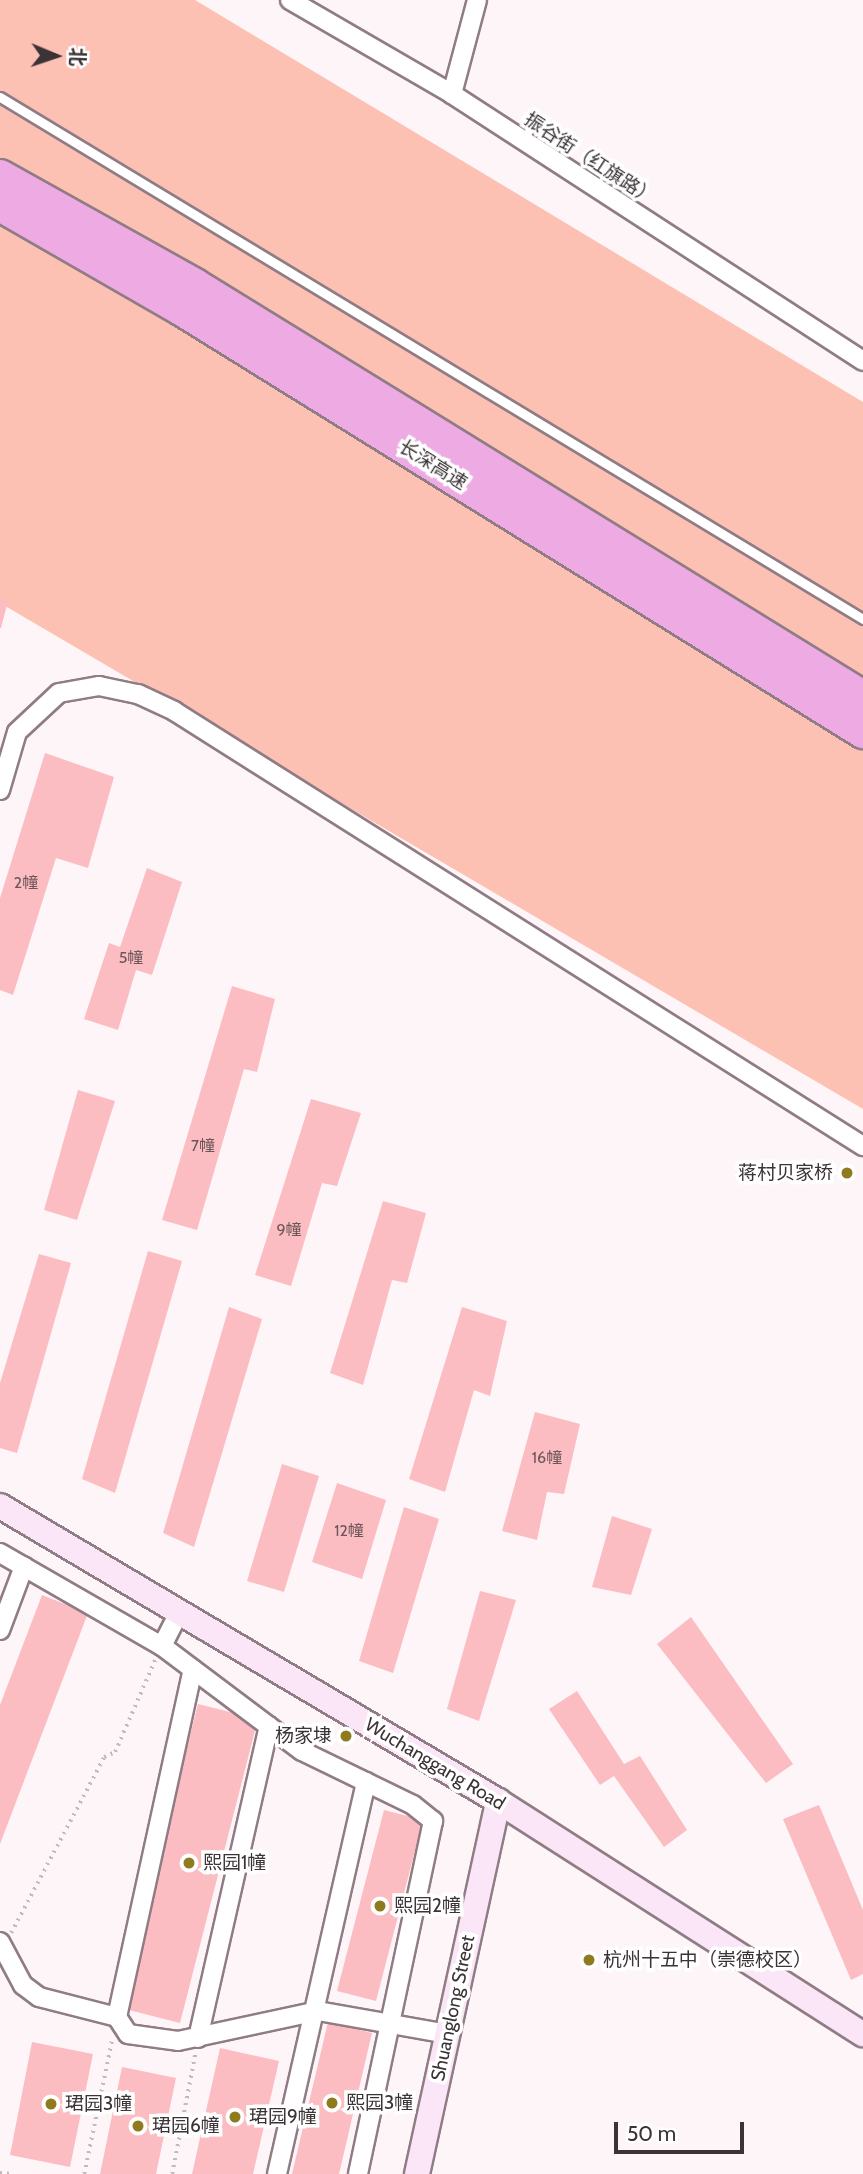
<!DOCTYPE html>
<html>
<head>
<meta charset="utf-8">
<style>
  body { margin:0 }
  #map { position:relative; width:863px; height:2174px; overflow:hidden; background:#fef5f8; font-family:Cabin,"Noto Sans SC",sans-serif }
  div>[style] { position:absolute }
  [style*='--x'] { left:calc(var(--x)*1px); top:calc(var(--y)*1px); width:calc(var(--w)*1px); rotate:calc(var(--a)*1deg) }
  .green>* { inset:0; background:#fdc1b4 }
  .building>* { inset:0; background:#fcbdc2 }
  .path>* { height:3.5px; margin-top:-1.75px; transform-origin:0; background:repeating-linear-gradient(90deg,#c1b9bc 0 2px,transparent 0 7px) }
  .roads { filter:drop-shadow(2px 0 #907c84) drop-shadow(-2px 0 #907c84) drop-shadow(0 2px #907c84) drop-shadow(0 -2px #907c84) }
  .lane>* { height:9px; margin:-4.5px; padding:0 4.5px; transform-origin:4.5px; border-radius:4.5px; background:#fff }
  .street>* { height:18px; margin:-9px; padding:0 9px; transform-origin:9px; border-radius:9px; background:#fff }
  .secondary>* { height:24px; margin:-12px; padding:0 12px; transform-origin:12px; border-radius:12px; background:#fae6f7 }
  .highway>* { height:32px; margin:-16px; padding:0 16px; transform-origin:16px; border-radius:16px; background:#edaae3 }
  .dots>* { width:19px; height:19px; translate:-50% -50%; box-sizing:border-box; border:4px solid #fff; border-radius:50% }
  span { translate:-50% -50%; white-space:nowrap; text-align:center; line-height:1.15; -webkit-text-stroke:7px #fff; paint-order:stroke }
  .number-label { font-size:16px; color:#6b5659 }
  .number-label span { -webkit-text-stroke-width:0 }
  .street-label { font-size:19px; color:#3b3336 }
  .poi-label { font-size:19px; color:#3b3336 }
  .right { translate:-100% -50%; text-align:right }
  .left { translate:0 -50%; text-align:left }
  .north { position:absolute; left:21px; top:21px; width:70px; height:70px; -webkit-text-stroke:5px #fff; paint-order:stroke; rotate:92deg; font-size:19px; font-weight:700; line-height:28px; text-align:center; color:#3b3336 }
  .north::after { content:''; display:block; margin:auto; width:24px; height:32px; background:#3b3336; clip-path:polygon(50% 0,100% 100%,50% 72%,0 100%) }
  .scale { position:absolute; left:614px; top:2122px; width:130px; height:32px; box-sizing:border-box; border:4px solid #3b3336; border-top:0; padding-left:9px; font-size:21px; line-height:24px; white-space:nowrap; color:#3b3336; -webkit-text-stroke:5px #fff; paint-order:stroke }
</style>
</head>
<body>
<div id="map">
  <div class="green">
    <div style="clip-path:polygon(0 0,195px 0,863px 402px,863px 1109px,0 603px)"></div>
  </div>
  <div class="building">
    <div style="clip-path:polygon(0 599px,8px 601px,1px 628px,0 628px)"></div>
    <div style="clip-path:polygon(45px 753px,114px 777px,88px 868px,56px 858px,13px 995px,0 990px,0 898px)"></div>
    <div style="clip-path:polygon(147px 868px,182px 882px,152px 975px,136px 970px,118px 1030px,84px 1019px,109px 943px,120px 947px)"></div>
    <div style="clip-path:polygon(232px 986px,275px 999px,257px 1072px,244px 1069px,197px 1230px,162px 1220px)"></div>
    <div style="clip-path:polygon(78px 1090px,115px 1101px,77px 1220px,44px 1210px)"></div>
    <div style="clip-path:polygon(311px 1099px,361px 1113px,337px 1186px,322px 1183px,291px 1286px,255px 1275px)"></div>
    <div style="clip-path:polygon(383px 1201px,426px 1213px,407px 1283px,392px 1280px,363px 1385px,330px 1373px)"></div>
    <div style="clip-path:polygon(148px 1251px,182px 1261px,115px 1493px,82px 1479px)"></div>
    <div style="clip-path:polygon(39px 1254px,71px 1263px,17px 1453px,0 1448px,0 1383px)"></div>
    <div style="clip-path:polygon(229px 1307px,262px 1319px,194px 1547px,163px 1533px)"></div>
    <div style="clip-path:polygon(462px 1307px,507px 1321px,490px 1396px,474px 1390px,445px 1492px,409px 1479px)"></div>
    <div style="clip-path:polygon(535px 1412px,580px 1424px,564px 1494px,547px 1492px,537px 1540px,502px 1531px)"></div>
    <div style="clip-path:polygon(282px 1464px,319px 1476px,284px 1592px,247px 1581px)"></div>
    <div style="clip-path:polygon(337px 1483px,386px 1500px,362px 1579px,312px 1562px)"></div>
    <div style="clip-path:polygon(404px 1507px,439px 1519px,393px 1673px,359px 1661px)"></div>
    <div style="clip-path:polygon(612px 1516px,652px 1529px,631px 1595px,592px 1587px)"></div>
    <div style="clip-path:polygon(480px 1591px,516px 1600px,479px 1721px,447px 1709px)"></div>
    <div style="clip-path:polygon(42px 1595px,88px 1613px,0 1844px,0 1705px)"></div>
    <div style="clip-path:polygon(691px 1617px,793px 1764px,766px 1783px,657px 1644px)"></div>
    <div style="clip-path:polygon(577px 1691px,624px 1764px,640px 1756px,687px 1830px,664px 1847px,614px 1776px,600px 1785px,549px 1709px)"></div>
    <div style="clip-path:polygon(198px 1704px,258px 1719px,180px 2023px,121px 2008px)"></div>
    <div style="clip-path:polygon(819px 1805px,863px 1910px,863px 1974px,851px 1980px,783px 1819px)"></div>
    <div style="clip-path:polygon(384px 1810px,423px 1820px,376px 2001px,337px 1991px)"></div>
    <div style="clip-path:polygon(328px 2022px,372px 2033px,339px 2174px,292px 2174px)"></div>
    <div style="clip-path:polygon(32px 2042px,93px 2054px,70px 2167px,10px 2155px)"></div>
    <div style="clip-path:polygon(220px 2048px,279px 2061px,253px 2174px,192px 2174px)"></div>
    <div style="clip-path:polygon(122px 2067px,176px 2078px,156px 2174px,100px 2174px)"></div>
  </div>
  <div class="path">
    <div style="--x:11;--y:1933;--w:199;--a:-62.1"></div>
    <div style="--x:104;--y:1757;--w:12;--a:-24"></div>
    <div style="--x:115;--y:1752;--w:100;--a:-66.5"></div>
    <div style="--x:0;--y:2173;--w:12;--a:5"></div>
    <div style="--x:84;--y:2174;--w:137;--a:-78.2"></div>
    <div style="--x:172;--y:2174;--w:122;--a:-79.1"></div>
  </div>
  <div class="roads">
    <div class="lane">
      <div style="--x:0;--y:97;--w:1009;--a:31.17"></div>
    </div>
    <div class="street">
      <div style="--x:290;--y:0;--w:187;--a:30.1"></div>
      <div style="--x:452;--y:94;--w:490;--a:33"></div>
      <div style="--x:452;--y:94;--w:97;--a:-75.1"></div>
      <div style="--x:0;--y:790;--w:60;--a:-73.7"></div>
      <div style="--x:17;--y:732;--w:57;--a:-42.9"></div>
      <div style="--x:59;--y:693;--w:41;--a:-9.9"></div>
      <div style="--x:99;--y:686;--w:40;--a:12"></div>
      <div style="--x:138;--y:694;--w:40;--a:25"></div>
      <div style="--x:174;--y:711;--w:815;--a:32.27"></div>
      <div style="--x:0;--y:1553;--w:187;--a:29.9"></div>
      <div style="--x:162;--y:1646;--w:175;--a:36.9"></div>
      <div style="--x:302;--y:1751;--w:123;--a:25.9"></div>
      <div style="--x:413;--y:1805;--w:26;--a:39"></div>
      <div style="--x:433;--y:1821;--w:361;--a:102"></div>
      <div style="--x:0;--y:1630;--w:68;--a:-69.4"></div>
      <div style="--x:162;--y:1646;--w:38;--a:-63"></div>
      <div style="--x:0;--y:1942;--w:49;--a:61.9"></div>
      <div style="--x:23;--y:1985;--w:20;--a:37"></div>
      <div style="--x:39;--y:1997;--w:81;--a:14.4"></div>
      <div style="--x:117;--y:2017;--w:20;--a:57"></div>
      <div style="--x:128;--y:2034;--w:50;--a:8"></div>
      <div style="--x:178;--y:2041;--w:143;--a:-12.1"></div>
      <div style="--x:318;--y:2011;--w:131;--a:10.1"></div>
      <div style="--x:117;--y:2017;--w:356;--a:-77.7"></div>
      <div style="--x:198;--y:2038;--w:320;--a:-77.2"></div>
      <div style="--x:277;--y:2174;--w:402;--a:-77.2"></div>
    </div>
    <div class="secondary">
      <div style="--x:0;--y:1506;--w:579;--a:30.64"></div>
      <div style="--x:498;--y:1801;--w:433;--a:32.6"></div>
      <div style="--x:417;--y:2174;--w:382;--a:-77.7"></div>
    </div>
    <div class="highway">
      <div style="--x:0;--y:176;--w:223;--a:29.2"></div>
      <div style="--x:195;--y:285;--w:785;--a:31.66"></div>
      <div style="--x:0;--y:205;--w:209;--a:29.9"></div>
      <div style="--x:181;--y:309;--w:803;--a:31.81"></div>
    </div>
  </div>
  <div class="dots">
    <div style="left:847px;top:1173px;background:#907a20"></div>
    <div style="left:346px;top:1736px;background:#907a20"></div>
    <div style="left:189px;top:1863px;background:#907a20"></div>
    <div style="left:380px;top:1906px;background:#907a20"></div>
    <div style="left:589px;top:1960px;background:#907a20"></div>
    <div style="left:332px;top:2103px;background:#907a20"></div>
    <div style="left:51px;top:2104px;background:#907a20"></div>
    <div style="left:235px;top:2117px;background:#907a20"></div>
    <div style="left:138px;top:2126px;background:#907a20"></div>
  </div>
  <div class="number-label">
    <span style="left:26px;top:883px">2幢</span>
    <span style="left:131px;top:958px">5幢</span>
    <span style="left:203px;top:1146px">7幢</span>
    <span style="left:289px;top:1230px">9幢</span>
    <span style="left:547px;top:1458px">16幢</span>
    <span style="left:349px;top:1531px">12幢</span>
  </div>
  <div class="street-label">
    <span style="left:590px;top:159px;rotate:33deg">振谷街（红旗路）</span>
    <span style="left:433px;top:465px;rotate:32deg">长深高速</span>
    <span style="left:435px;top:1764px;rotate:31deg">Wuchanggang Road</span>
    <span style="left:453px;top:2008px;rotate:-78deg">Shuanglong Street</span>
  </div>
  <div class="poi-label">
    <span class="right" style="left:833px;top:1173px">蒋村贝家桥</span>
    <span class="right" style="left:332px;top:1736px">杨家埭</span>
    <span class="left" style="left:203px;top:1863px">熙园1幢</span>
    <span class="left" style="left:394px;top:1906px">熙园2幢</span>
    <span class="left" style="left:603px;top:1960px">杭州十五中（崇德校区）</span>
    <span class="left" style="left:346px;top:2103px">熙园3幢</span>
    <span class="left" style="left:65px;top:2104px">珺园3幢</span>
    <span class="left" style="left:249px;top:2117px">珺园9幢</span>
    <span class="left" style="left:152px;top:2126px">珺园6幢</span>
  </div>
  <div class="north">北</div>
  <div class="scale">50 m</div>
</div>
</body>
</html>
